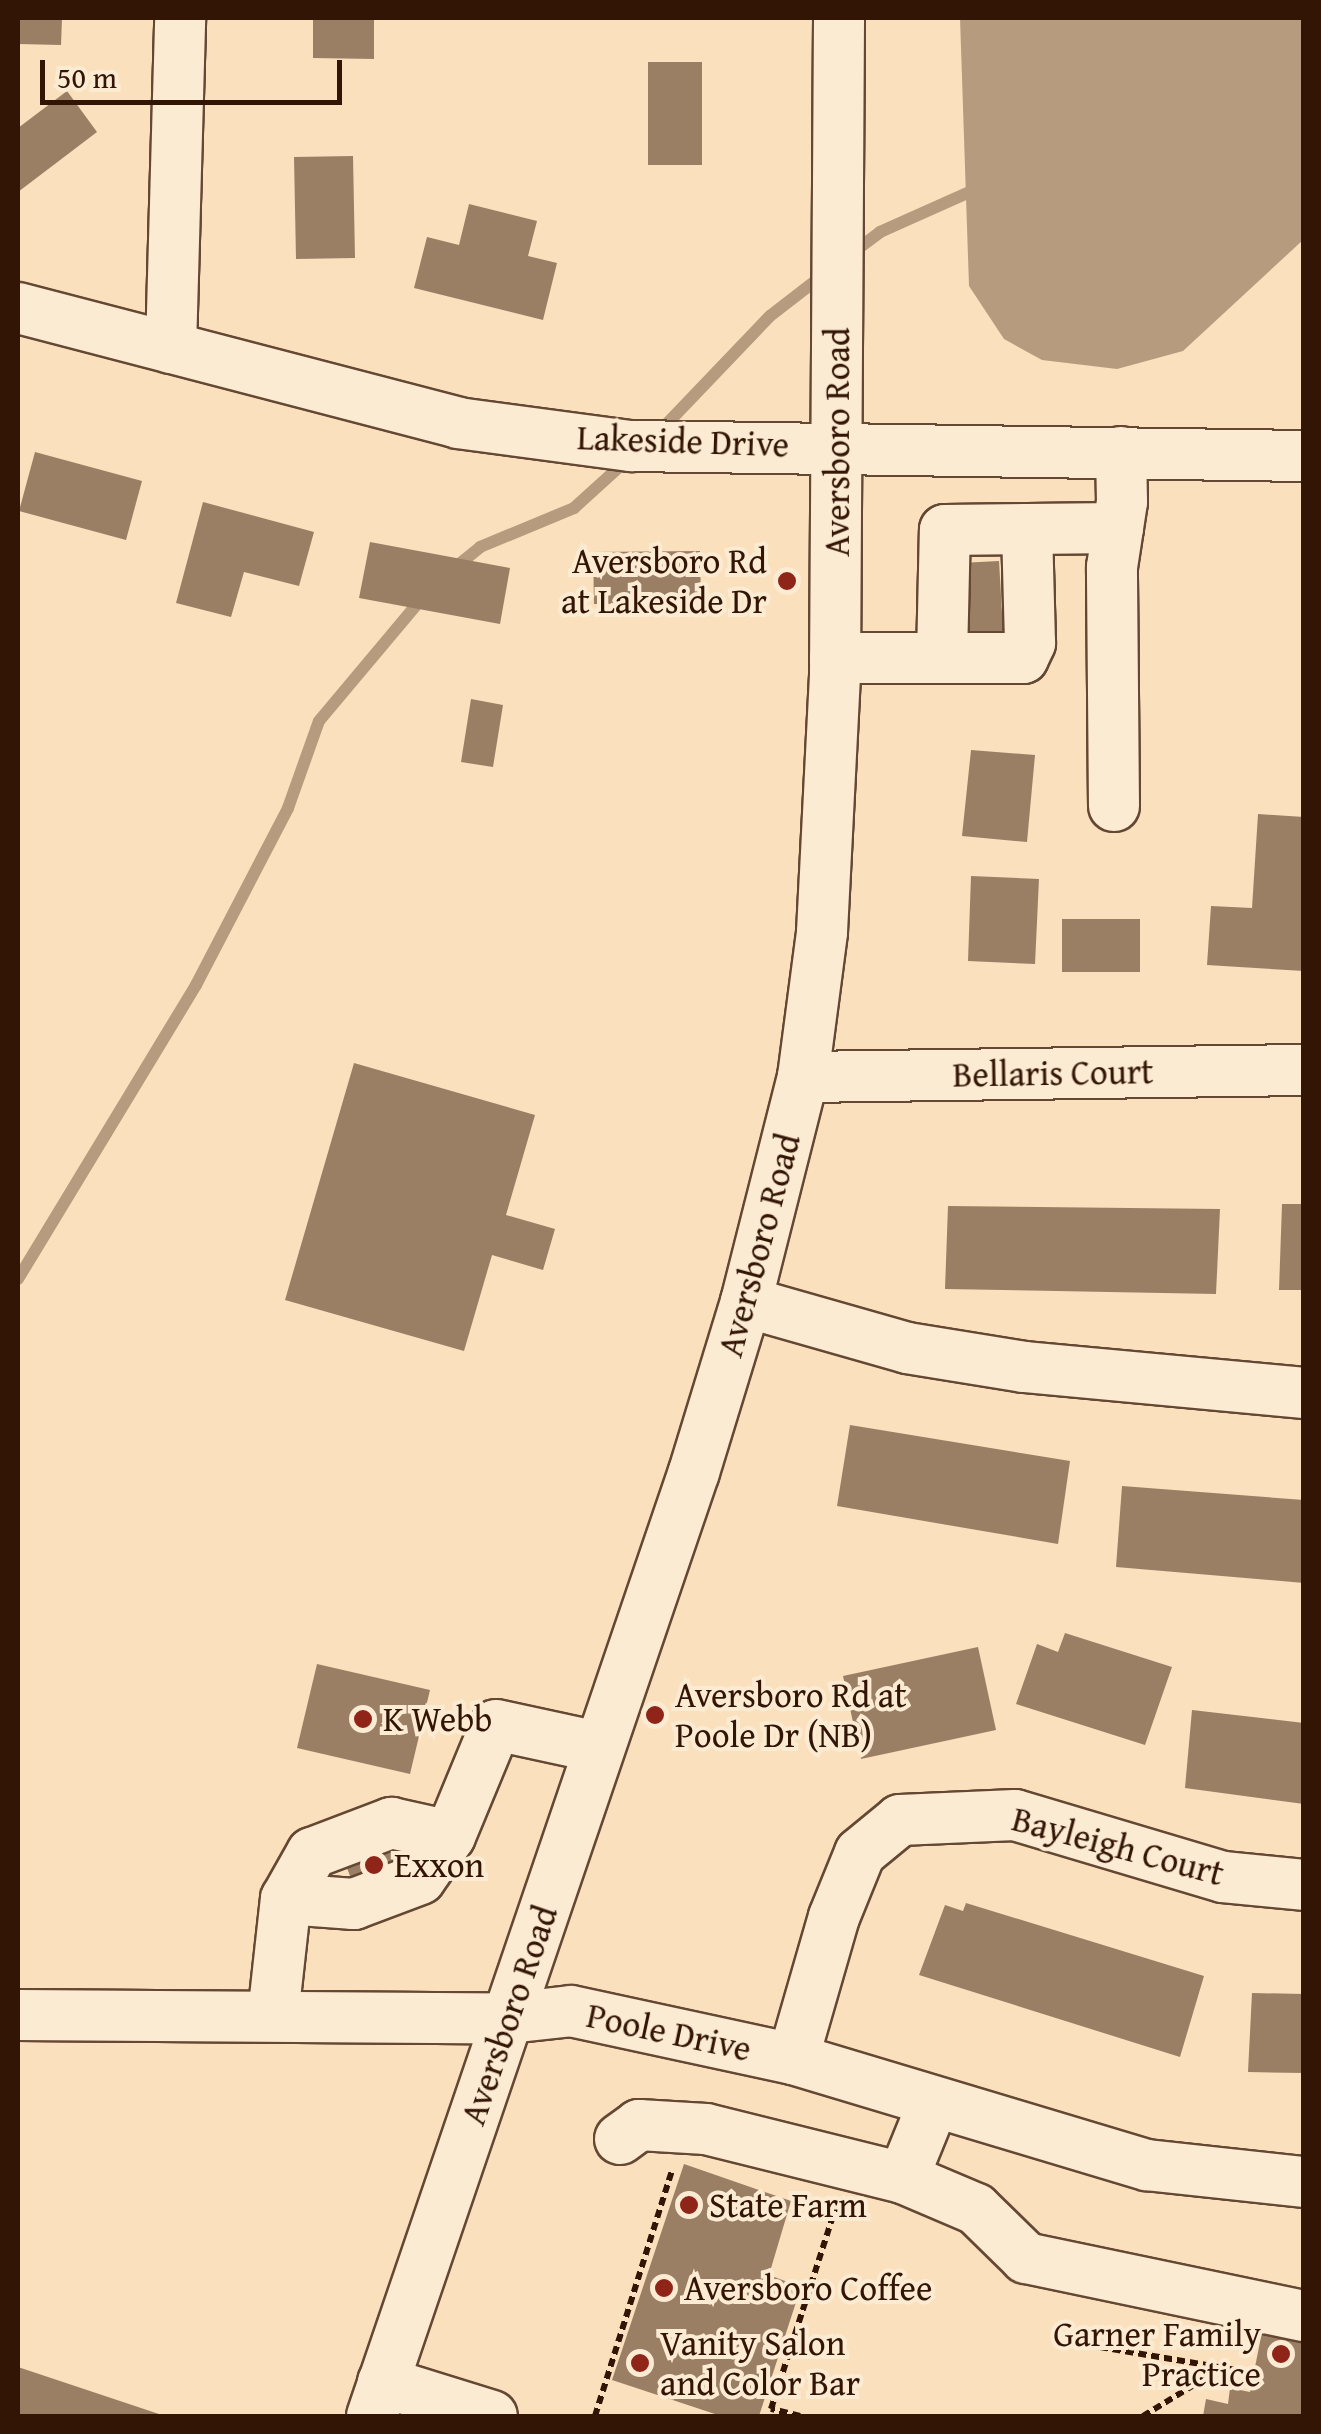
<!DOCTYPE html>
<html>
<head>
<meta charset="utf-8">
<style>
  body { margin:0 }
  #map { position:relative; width:1321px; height:2434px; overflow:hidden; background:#fae0bc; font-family:"Gentium Book Plus",serif }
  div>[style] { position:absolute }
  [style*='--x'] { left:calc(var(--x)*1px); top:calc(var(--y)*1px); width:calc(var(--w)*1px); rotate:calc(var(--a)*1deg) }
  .water>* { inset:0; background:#b69b7e }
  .stream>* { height:12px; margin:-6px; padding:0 6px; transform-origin:6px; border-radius:6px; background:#b69b7e }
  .building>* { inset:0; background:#9a7f65 }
  .path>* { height:6px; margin-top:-3px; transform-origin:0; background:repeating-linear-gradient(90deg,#331506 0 8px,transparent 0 13px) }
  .roads { filter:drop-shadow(2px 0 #654834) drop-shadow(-2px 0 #654834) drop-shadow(0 2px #654834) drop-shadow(0 -2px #654834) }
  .minor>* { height:50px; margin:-25px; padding:0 25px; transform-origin:25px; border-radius:25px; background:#fcebd3 }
  .dots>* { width:28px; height:28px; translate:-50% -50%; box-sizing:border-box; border:5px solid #fcebd3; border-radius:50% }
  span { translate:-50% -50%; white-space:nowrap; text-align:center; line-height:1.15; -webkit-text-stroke:8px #fcebd3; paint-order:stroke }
  .street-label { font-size:35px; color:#331506 }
  .poi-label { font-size:35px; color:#331506 }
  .right { translate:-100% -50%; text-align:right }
  .left { translate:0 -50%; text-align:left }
  .frame { position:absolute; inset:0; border:20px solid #331506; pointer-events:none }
  .scale { position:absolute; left:40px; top:60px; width:302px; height:45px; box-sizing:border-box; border:5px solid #331506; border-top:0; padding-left:12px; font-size:30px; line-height:35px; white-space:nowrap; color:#331506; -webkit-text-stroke:8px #fcebd3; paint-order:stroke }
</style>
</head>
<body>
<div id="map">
  <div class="water">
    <div style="clip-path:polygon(960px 18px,1303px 18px,1303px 240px,1183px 351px,1117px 369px,1042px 360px,1004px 339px,969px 286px)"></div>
  </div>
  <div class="stream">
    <div style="--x:851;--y:254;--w:36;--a:-37"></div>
    <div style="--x:880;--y:232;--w:103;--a:-24.1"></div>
    <div style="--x:661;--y:430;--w:158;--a:-46.3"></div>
    <div style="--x:770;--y:316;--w:67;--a:-37.7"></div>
    <div style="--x:452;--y:570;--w:36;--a:-39"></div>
    <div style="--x:480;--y:547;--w:102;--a:-22.5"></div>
    <div style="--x:574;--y:508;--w:72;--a:-42.2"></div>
    <div style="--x:18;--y:1279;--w:344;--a:-58.8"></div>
    <div style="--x:196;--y:985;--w:199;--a:-62.5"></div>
    <div style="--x:288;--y:808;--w:92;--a:-70.4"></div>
    <div style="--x:319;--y:721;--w:162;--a:-50"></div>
  </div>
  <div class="building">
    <div style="clip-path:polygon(18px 18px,62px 18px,61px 45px,18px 44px)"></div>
    <div style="clip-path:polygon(313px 18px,374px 18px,374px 59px,313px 58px)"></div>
    <div style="clip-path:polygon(648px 62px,702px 62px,702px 165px,648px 165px)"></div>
    <div style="clip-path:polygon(67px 91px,97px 132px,18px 192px,18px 128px)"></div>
    <div style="clip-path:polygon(353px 156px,355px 258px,296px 259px,294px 157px)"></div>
    <div style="clip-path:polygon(469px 204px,537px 221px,528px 256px,557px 263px,543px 320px,414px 288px,427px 237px,459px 245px)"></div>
    <div style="clip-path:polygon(35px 452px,142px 481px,126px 540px,19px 511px)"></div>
    <div style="clip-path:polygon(203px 502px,314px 532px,299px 586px,244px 572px,231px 617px,176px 603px)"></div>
    <div style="clip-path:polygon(370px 542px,510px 568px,500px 624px,359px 598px)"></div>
    <div style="clip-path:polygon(700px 551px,701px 603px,594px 604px,593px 552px)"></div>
    <div style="clip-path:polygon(999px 561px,1004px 646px,965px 649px,960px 563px)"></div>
    <div style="clip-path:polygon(471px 699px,503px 705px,493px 767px,461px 762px)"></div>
    <div style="clip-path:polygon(971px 750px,1035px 755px,1027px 842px,962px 836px)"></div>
    <div style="clip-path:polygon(1258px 814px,1304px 817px,1304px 971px,1207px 965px,1211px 906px,1252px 908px)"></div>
    <div style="clip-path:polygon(971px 876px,1039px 879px,1035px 964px,968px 961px)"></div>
    <div style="clip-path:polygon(1062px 919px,1140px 919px,1140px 972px,1062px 972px)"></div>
    <div style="clip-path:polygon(354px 1063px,535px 1115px,506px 1215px,555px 1229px,543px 1270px,492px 1255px,464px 1351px,285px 1300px)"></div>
    <div style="clip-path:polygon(1282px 1204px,1304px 1204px,1304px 1290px,1279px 1290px)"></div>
    <div style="clip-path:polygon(948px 1206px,1220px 1209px,1216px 1294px,945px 1289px)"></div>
    <div style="clip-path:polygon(850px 1425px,1070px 1461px,1058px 1544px,837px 1506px)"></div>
    <div style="clip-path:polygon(1122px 1486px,1304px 1500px,1304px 1583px,1116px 1567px)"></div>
    <div style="clip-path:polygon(1065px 1633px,1172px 1667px,1145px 1745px,1016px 1704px,1037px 1644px,1058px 1652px)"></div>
    <div style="clip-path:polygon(978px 1647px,996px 1730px,861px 1759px,843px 1676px)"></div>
    <div style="clip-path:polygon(317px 1664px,430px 1690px,410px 1774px,297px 1748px)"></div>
    <div style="clip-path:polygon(1192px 1710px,1304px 1723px,1304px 1804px,1185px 1788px)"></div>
    <div style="clip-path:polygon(392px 1836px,407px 1875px,357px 1894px,342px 1855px)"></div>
    <div style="clip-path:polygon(966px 1903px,1204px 1976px,1180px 2057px,919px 1975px,945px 1905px,963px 1911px)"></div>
    <div style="clip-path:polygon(1252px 1993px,1304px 1994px,1304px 2073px,1248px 2072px)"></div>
    <div style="clip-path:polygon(684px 2164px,791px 2201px,769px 2275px,801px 2287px,759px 2416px,721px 2416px,612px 2380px)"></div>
    <div style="clip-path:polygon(1263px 2327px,1304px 2335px,1304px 2416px,1203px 2416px,1206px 2399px,1228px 2404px,1230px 2388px,1250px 2392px)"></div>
    <div style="clip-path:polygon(18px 2367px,165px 2416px,18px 2416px)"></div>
  </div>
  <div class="path">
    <div style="--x:1100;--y:2347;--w:156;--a:9.6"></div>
    <div style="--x:1302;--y:2386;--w:2;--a:0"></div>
    <div style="--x:595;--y:2416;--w:258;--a:-72.6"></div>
    <div style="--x:800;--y:2416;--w:30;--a:-166"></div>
    <div style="--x:771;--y:2409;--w:213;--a:-72.2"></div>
    <div style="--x:1143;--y:2416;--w:90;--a:-31.4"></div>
  </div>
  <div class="roads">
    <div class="minor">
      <div style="--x:18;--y:308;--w:455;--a:14.6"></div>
      <div style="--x:458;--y:423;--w:175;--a:7.6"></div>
      <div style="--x:631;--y:446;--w:673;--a:0.85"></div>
      <div style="--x:171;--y:348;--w:330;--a:-88.4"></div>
      <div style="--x:835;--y:658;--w:188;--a:0"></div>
      <div style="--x:1023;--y:658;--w:17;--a:-65"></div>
      <div style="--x:1030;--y:643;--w:114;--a:-91.5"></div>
      <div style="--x:1027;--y:529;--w:91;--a:-0.6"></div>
      <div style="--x:942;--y:658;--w:128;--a:-88.7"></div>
      <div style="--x:945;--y:530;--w:82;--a:-0.7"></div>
      <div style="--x:1114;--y:806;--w:239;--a:-90.5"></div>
      <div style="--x:1112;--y:567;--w:66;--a:-81.3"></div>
      <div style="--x:1122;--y:502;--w:50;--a:-91.1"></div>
      <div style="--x:803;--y:1077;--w:501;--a:-0.8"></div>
      <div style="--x:746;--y:1302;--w:167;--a:15.9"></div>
      <div style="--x:907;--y:1348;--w:119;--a:9.2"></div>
      <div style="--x:1024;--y:1367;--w:281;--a:5.3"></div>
      <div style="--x:450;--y:1836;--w:52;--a:124.9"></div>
      <div style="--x:420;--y:1879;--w:71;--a:159.3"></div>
      <div style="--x:354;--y:1904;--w:68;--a:-175.8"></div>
      <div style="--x:286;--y:1899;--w:53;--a:-60.5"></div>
      <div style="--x:312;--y:1853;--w:85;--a:-20.8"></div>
      <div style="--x:391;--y:1823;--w:60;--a:12.4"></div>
      <div style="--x:450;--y:1836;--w:120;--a:-67.5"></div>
      <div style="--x:496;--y:1725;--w:104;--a:12.2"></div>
      <div style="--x:18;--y:2015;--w:491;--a:0.4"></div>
      <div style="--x:509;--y:2018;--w:62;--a:-6.4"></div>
      <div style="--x:571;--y:2011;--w:227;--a:12.2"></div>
      <div style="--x:793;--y:2059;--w:370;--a:16.7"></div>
      <div style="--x:1147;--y:2165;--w:158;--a:6.2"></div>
      <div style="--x:273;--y:2016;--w:118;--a:-83.7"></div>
      <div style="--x:793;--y:2059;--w:148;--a:-73.9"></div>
      <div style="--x:834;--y:1917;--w:69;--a:-67.9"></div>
      <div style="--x:860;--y:1853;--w:52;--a:-39.5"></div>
      <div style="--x:900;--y:1820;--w:115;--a:-2.5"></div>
      <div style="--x:1015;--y:1815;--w:217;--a:16.6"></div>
      <div style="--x:1223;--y:1877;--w:81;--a:5.6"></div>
      <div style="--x:620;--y:2139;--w:24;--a:-36"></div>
      <div style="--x:639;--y:2125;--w:67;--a:3.4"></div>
      <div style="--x:706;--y:2129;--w:203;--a:14"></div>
      <div style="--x:903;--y:2178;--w:80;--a:-67.9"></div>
      <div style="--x:903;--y:2178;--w:79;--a:23"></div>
      <div style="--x:976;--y:2209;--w:70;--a:44.4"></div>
      <div style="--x:1026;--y:2258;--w:284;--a:11.8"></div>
      <div style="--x:383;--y:2382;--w:114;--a:17.3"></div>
      <div style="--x:372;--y:2416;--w:997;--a:-71.17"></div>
      <div style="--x:694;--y:1472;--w:178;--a:-73"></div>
      <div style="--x:746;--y:1302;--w:232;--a:-75.8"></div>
      <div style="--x:803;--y:1077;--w:146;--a:-82.5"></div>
      <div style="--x:822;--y:932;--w:257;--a:-87.1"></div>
      <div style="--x:835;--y:675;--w:657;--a:-89.65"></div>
    </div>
  </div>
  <div class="dots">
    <div style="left:787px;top:581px;background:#8f2418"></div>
    <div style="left:655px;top:1715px;background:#8f2418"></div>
    <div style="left:363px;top:1719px;background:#8f2418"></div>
    <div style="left:374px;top:1865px;background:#8f2418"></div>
    <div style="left:689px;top:2205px;background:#8f2418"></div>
    <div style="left:664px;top:2288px;background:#8f2418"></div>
    <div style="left:1281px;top:2354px;background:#8f2418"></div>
    <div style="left:640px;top:2363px;background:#8f2418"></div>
  </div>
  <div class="street-label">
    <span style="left:683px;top:441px;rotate:2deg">Lakeside Drive</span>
    <span style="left:837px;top:442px;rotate:-90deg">Aversboro Road</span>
    <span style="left:1053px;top:1073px;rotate:-1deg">Bellaris Court</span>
    <span style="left:759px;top:1245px;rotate:-75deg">Aversboro Road</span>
    <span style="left:1118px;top:1846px;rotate:15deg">Bayleigh Court</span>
    <span style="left:509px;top:2015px;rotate:-71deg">Aversboro Road</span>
    <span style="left:669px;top:2032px;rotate:12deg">Poole Drive</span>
  </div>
  <div class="poi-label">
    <span class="right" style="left:767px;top:581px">Aversboro Rd<br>at Lakeside Dr</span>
    <span class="left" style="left:675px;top:1715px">Aversboro Rd at<br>Poole Dr (NB)</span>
    <span class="left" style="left:383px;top:1719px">K Webb</span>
    <span class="left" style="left:394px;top:1865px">Exxon</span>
    <span class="left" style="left:709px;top:2205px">State Farm</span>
    <span class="left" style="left:684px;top:2288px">Aversboro Coffee</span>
    <span class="right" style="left:1261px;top:2354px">Garner Family<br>Practice</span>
    <span class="left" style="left:660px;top:2363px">Vanity Salon<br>and Color Bar</span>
  </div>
  <div class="frame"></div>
  <div class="scale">50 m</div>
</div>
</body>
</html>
